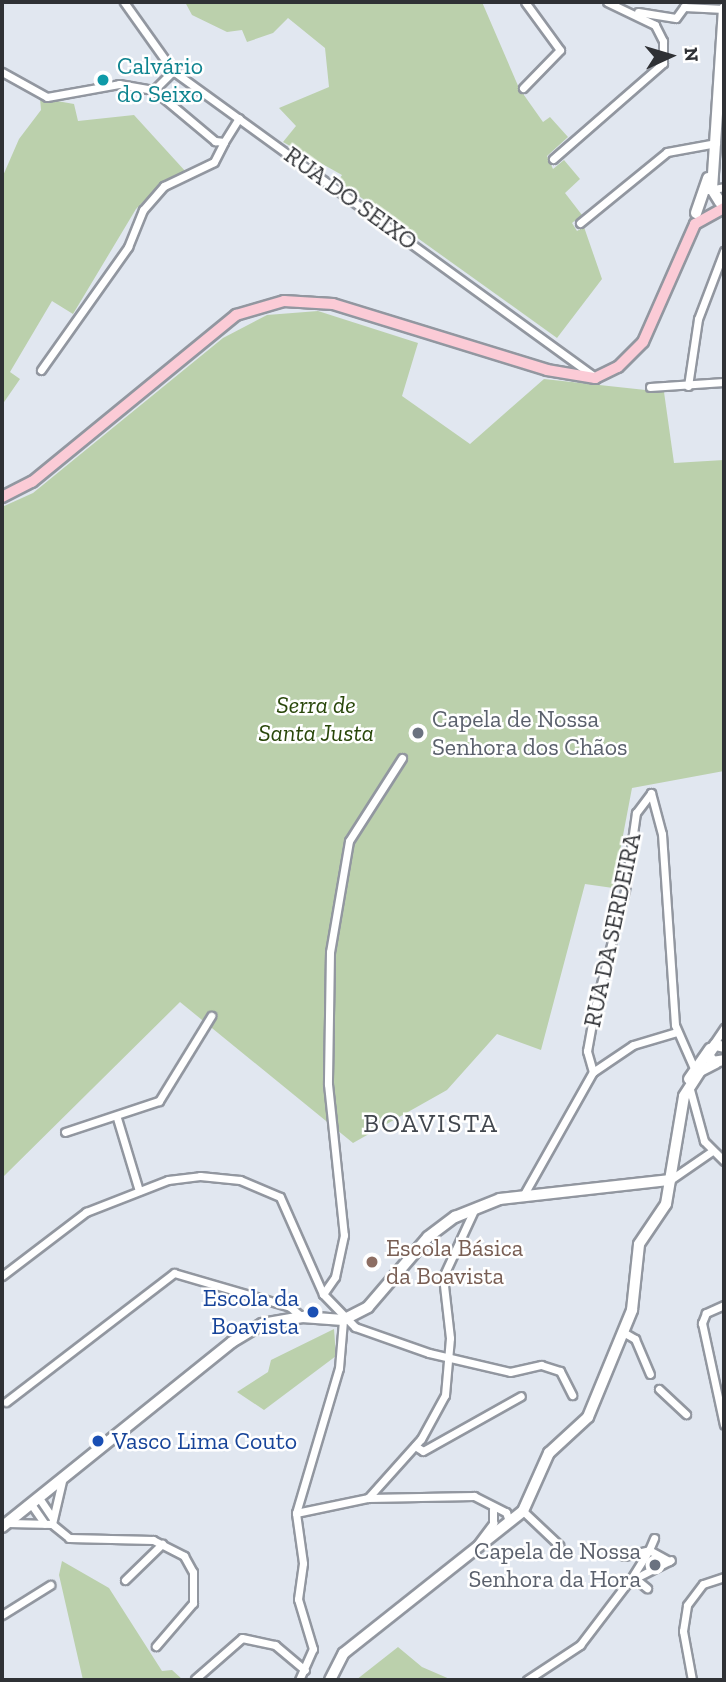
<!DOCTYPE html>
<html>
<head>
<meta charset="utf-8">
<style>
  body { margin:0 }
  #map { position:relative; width:726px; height:1682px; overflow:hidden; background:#e1e7f0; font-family:"Zilla Slab",serif }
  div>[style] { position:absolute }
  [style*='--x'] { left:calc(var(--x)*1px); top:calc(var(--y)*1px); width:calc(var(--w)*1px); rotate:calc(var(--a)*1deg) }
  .green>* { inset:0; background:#bbd0ac }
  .roads { filter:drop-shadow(2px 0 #9297a0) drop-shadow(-2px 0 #9297a0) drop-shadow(0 2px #9297a0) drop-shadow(0 -2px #9297a0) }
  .street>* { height:7px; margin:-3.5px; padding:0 3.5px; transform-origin:3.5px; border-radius:3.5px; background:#fff }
  .secondary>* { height:10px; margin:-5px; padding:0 5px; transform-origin:5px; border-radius:5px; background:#fff }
  .primary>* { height:10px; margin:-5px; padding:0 5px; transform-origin:5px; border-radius:5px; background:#fbcbd6 }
  .dots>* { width:19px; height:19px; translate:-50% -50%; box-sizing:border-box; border:4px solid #fff; border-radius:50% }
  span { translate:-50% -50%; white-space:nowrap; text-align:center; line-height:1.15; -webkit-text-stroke:5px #fff; paint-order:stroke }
  .culture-label { font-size:24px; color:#0d838f }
  .left { translate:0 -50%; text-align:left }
  .street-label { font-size:24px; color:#2f3135 }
  .park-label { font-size:24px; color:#29470a; font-style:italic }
  .worship-label { font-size:24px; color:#5b616d }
  .right { translate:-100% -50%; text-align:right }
  .education-label { font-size:24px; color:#785e54 }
  .transit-label { font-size:24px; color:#164399 }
  .neighbourhood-label { font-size:26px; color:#41464d; letter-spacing:2px }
  .frame { position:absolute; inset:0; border:4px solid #2f3135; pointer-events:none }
  .north { position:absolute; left:635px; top:21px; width:70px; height:70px; -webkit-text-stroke:5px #fff; paint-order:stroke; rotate:86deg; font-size:19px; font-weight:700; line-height:28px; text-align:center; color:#2f3135 }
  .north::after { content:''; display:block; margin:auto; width:24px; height:32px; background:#2f3135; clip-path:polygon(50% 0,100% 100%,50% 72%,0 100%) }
</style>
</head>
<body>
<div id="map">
  <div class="green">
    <div style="clip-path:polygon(185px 2px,482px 2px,519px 88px,543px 122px,550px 117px,568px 137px,547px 156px,553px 169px,564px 160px,580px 179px,565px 193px,582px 215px,572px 223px,577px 231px,584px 227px,602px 279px,557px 338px,338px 181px,342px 175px,283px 142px,296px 126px,279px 108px,329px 87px,325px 48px,288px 18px,273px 33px,247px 42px,242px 30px,227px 32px,192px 15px)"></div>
    <div style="clip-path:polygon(40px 98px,74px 104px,78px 121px,134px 115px,186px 172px,163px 182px,136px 209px,73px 314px,52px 301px,10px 372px,20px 379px,2px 405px,2px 178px,19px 139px,41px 110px)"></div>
    <div style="clip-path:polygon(318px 311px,418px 343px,402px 396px,470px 444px,544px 379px,664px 392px,674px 463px,724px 460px,724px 771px,632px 788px,613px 888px,585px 884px,541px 1050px,497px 1034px,447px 1090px,353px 1143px,180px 1002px,2px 1178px,2px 507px,33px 493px,223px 338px,267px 315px)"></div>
    <div style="clip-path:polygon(334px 1329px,336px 1356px,264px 1410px,237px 1392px,268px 1372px,271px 1360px)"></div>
    <div style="clip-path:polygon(62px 1561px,109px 1588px,162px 1671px,172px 1670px,183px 1680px,83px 1680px,59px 1575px)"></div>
    <div style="clip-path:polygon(398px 1647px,422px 1667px,452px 1680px,356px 1680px)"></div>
  </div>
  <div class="roads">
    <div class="street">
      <div style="--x:124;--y:2;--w:85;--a:54.6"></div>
      <div style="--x:173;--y:71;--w:521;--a:35.95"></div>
      <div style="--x:638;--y:12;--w:38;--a:9"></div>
      <div style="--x:676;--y:18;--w:14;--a:-54"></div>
      <div style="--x:684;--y:7;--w:40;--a:2.9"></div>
      <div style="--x:173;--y:71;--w:27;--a:135"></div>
      <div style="--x:154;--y:90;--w:80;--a:39.9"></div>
      <div style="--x:215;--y:141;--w:9;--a:6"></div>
      <div style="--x:224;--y:142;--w:28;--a:-58"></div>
      <div style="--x:2;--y:72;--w:51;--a:29.1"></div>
      <div style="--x:47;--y:97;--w:73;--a:-10.2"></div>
      <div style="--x:119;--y:84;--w:36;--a:10"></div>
      <div style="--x:523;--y:88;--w:53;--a:-45.8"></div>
      <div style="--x:560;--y:50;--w:59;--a:-126.1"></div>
      <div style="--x:553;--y:159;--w:146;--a:-41.1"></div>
      <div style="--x:663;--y:63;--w:22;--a:-90"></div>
      <div style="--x:663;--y:41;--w:18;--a:-117"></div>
      <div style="--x:655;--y:25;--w:53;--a:-154.4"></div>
      <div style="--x:709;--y:190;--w:15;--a:-11"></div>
      <div style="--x:580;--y:223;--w:112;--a:-39.2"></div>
      <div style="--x:667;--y:152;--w:50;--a:-10.4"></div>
      <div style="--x:41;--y:370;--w:151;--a:-54.7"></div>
      <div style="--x:128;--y:247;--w:40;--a:-68"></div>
      <div style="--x:143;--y:210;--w:32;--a:-49"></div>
      <div style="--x:164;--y:186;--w:55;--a:-25.6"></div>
      <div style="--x:214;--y:162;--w:22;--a:-63"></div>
      <div style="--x:688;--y:386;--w:68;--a:-81.5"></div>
      <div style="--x:698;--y:319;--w:73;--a:-69.1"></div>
      <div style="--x:650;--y:387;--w:74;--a:-3.9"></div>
      <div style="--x:402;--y:758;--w:98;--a:122.6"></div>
      <div style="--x:349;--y:841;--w:113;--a:99.7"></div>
      <div style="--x:330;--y:952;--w:132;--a:90.9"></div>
      <div style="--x:328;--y:1084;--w:152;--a:84"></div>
      <div style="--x:344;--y:1235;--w:43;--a:102.1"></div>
      <div style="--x:335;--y:1277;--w:21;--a:125"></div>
      <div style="--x:323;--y:1294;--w:46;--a:45.9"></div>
      <div style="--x:355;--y:1327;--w:78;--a:19.4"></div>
      <div style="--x:429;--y:1353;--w:83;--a:13.2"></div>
      <div style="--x:510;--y:1372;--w:32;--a:-13"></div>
      <div style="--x:541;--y:1365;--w:20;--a:18"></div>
      <div style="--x:560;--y:1371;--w:27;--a:63"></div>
      <div style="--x:712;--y:1046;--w:22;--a:-56"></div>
      <div style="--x:593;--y:1072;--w:22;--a:-106"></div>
      <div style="--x:587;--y:1051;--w:45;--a:-79.7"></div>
      <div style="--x:595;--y:1007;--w:121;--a:-75.6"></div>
      <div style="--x:625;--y:890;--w:78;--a:-81.9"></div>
      <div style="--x:636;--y:813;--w:25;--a:-53"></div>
      <div style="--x:651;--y:793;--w:42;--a:75"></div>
      <div style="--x:662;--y:834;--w:191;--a:86.1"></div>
      <div style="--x:675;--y:1025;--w:45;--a:66.3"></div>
      <div style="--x:689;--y:1086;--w:57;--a:74.7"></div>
      <div style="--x:704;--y:1141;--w:28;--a:45"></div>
      <div style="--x:117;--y:1118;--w:76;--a:73.2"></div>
      <div style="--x:65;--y:1132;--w:99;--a:-18.3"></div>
      <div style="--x:159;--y:1101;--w:100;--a:-58.5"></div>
      <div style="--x:670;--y:1180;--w:51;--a:-34.6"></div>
      <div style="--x:523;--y:1196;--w:142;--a:-60.6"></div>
      <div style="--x:593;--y:1072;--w:48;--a:-34"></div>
      <div style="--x:633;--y:1045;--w:46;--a:-16.5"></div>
      <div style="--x:2;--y:1276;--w:106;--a:-37.3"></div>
      <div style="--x:86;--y:1212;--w:88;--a:-21.3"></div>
      <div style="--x:168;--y:1180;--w:32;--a:-7"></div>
      <div style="--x:200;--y:1176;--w:40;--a:5.7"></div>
      <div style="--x:240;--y:1180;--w:43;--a:23"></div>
      <div style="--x:280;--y:1197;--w:106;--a:66.1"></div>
      <div style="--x:724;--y:1305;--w:20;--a:156"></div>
      <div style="--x:706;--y:1313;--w:11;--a:112"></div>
      <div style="--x:702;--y:1323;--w:104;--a:77.8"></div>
      <div style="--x:623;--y:1332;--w:14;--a:30"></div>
      <div style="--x:635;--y:1339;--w:38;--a:67"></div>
      <div style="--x:659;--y:1389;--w:37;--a:43"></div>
      <div style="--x:6;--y:1402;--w:212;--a:-37.5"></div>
      <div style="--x:174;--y:1273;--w:121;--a:16.3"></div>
      <div style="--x:290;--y:1307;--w:16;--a:40"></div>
      <div style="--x:415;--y:1446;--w:9;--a:32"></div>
      <div style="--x:423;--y:1451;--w:112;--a:-29.3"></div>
      <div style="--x:39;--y:1498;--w:23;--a:56"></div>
      <div style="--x:368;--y:1498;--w:79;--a:-48.1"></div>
      <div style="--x:421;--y:1439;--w:50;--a:-61.4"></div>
      <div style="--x:445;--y:1395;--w:57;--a:-85"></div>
      <div style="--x:450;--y:1338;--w:61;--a:-96.5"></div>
      <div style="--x:443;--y:1277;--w:76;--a:-65.1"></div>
      <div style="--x:31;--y:1504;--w:24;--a:55"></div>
      <div style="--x:523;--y:1511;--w:50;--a:43.4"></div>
      <div style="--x:296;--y:1513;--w:74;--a:-11.8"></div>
      <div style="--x:368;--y:1498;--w:106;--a:-1.1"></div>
      <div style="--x:474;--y:1496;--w:36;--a:27"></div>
      <div style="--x:506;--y:1512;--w:9;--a:72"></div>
      <div style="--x:8;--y:1523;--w:44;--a:1.3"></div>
      <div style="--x:52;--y:1524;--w:22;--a:39"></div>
      <div style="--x:69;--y:1538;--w:84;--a:1.4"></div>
      <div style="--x:153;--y:1540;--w:35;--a:27"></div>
      <div style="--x:184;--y:1556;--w:18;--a:61"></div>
      <div style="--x:193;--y:1572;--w:31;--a:90"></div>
      <div style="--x:193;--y:1603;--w:57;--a:130.7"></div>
      <div style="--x:52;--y:1524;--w:44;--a:-76.9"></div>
      <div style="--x:473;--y:1550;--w:34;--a:-53"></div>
      <div style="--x:493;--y:1523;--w:14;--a:-90"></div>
      <div style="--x:624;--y:1556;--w:26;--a:-13"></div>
      <div style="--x:649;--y:1550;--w:13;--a:-67"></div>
      <div style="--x:125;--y:1580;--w:52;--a:-44.2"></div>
      <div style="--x:637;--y:1580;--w:13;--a:39"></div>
      <div style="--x:629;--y:1582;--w:38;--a:-58"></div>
      <div style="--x:649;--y:1550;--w:23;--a:29"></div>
      <div style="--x:2;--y:1615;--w:57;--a:-32"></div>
      <div style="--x:195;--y:1679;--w:62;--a:-41.1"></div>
      <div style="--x:242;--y:1638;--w:34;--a:12"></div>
      <div style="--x:275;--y:1645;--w:39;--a:40"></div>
      <div style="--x:299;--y:1680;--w:34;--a:-66"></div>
      <div style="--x:313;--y:1649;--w:52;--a:-106.7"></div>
      <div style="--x:298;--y:1599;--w:36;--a:-82"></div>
      <div style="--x:303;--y:1563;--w:50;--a:-98"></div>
      <div style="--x:296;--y:1513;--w:151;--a:-73.5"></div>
      <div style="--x:339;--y:1368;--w:48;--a:-85.2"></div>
      <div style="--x:527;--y:1680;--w:64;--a:-33.4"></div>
      <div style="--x:580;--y:1645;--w:79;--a:-52.7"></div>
      <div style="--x:628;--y:1582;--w:48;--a:-27.1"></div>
      <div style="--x:692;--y:1680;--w:50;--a:-100.4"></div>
      <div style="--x:683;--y:1631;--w:26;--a:-81"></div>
      <div style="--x:687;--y:1605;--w:26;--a:-53"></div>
      <div style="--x:703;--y:1584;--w:22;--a:-18"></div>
    </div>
    <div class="secondary">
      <div style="--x:720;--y:202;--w:15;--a:-122"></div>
      <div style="--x:712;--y:189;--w:181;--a:-86.2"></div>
      <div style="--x:696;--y:213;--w:37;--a:-71"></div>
      <div style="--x:724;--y:1047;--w:9;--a:-167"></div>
      <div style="--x:715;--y:1045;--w:12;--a:125"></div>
      <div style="--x:708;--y:1055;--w:9;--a:54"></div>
      <div style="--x:713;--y:1062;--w:11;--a:-10"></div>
      <div style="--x:689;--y:1079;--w:37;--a:-55"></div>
      <div style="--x:2;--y:1527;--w:295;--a:-38.8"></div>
      <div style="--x:232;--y:1342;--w:35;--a:-31"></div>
      <div style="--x:262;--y:1324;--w:41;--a:-9.9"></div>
      <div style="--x:302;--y:1317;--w:41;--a:4.2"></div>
      <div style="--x:343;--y:1320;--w:28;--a:-27"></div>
      <div style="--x:368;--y:1307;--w:92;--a:-49.4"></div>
      <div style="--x:428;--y:1237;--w:34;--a:-37"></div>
      <div style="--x:455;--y:1217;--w:48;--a:-21.8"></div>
      <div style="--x:500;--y:1199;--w:171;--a:-6.4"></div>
      <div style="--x:330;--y:1680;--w:30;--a:-63"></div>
      <div style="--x:344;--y:1653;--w:228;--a:-38.4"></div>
      <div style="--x:523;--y:1511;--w:64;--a:-65.9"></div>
      <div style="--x:549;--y:1453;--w:53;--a:-42.7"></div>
      <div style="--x:588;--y:1417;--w:116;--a:-67.6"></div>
      <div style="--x:632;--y:1310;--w:66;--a:-83.9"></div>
      <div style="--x:639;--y:1244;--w:48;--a:-56"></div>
      <div style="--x:666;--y:1204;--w:109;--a:-80.5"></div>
      <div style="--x:684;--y:1096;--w:30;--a:-57"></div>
      <div style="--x:700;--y:1071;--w:18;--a:-27"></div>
    </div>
    <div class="primary">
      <div style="--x:2;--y:497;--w:34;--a:-27"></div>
      <div style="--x:32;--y:482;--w:264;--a:-39.3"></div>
      <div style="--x:236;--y:315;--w:50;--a:-16.3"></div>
      <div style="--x:284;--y:301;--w:49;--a:3.5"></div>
      <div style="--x:333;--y:304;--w:224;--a:17.1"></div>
      <div style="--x:547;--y:370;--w:49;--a:9.5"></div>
      <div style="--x:595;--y:378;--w:25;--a:-26"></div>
      <div style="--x:618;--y:367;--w:35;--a:-45"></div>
      <div style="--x:643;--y:342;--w:129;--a:-66.2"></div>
      <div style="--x:695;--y:224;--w:33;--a:-29"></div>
    </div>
  </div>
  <div class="dots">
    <div style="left:103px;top:80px;background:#0f9aa8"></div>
    <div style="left:418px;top:733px;background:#6b7280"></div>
    <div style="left:372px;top:1262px;background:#8d6e63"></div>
    <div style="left:313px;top:1312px;background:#1a4fb4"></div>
    <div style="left:98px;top:1441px;background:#1a4fb4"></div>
    <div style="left:655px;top:1565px;background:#6b7280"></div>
  </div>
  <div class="culture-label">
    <span class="left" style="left:117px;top:80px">Calvário<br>do Seixo</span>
  </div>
  <div class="street-label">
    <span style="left:351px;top:198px;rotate:36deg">RUA DO SEIXO</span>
    <span style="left:612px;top:930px;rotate:-78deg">RUA DA SERDEIRA</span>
  </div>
  <div class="park-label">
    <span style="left:316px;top:719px">Serra de<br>Santa Justa</span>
  </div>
  <div class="worship-label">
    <span class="left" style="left:432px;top:733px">Capela de Nossa<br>Senhora dos Chãos</span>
    <span class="right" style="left:641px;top:1565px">Capela de Nossa<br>Senhora da Hora</span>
  </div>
  <div class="education-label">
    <span class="left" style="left:386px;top:1262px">Escola Básica<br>da Boavista</span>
  </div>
  <div class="transit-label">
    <span class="right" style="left:299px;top:1312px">Escola da<br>Boavista</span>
    <span class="left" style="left:112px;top:1441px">Vasco Lima Couto</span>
  </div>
  <div class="neighbourhood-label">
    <span style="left:431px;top:1124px">BOAVISTA</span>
  </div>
  <div class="frame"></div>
  <div class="north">N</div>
</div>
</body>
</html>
